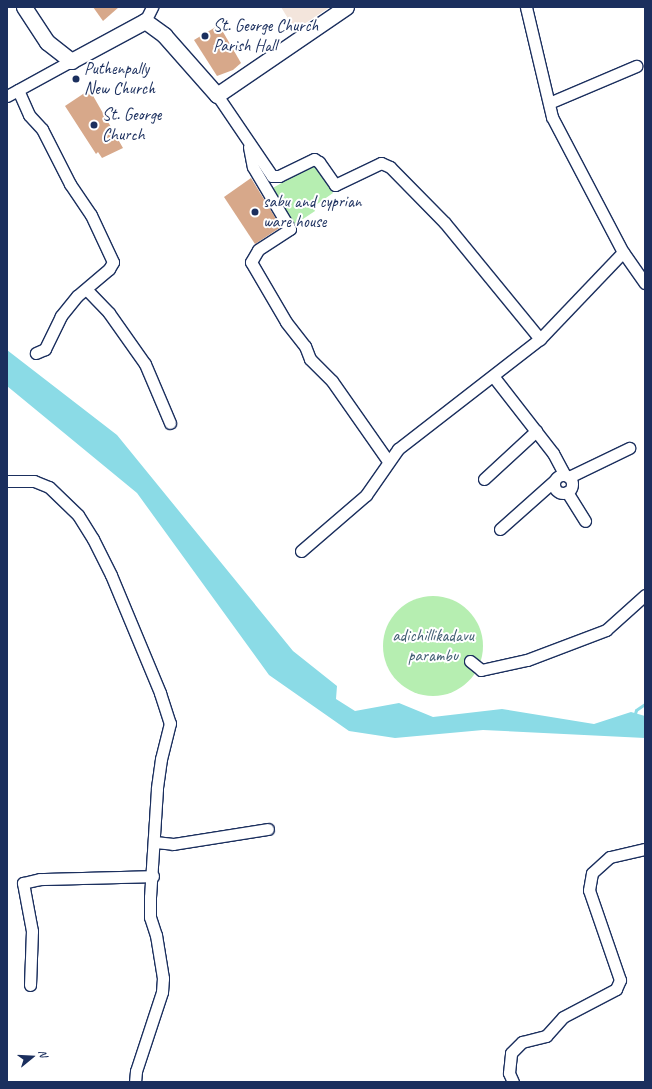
<!DOCTYPE html>
<html>
<head>
<meta charset="utf-8">
<style>
  body { margin:0 }
  #map { position:relative; width:652px; height:1089px; overflow:hidden; background:#fff; font-family:Caveat,sans-serif }
  div>[style] { position:absolute }
  [style*='--x'] { left:calc(var(--x)*1px); top:calc(var(--y)*1px); width:calc(var(--w)*1px); rotate:calc(var(--a)*1deg) }
  .built>* { inset:0; background:#f3e5dc }
  .green>* { inset:0; background:#b6eeb1 }
  .round { border-radius:50% }
  .water>* { inset:0; background:#8bdbe6 }
  .stream>* { height:3px; margin:-1.5px; padding:0 1.5px; transform-origin:1.5px; border-radius:1.5px; background:#8bdbe6 }
  .building>* { inset:0; background:#d7a88a }
  .roads { filter:drop-shadow(1px 0 #1b2f5e) drop-shadow(-1px 0 #1b2f5e) drop-shadow(0 1px #1b2f5e) drop-shadow(0 -1px #1b2f5e) }
  .minor>* { height:11px; margin:-5.5px; padding:0 5.5px; transform-origin:5.5px; border-radius:5.5px; background:#fff }
  .minor>.ring { margin:-5.5px; padding:0; box-sizing:content-box; background:none; border:11px solid #fff; border-radius:50% }
  .secondary>* { height:15px; margin:-7.5px; padding:0 7.5px; transform-origin:7.5px; border-radius:7.5px; background:#fff }
  .dots>* { width:11px; height:11px; translate:-50% -50%; box-sizing:border-box; border:2px solid #fff; border-radius:50% }
  span { translate:-50% -50%; white-space:nowrap; text-align:center; line-height:1.15; -webkit-text-stroke:4px #fff; paint-order:stroke }
  .poi-label { font-size:17px; color:#1b2f5e }
  .left { translate:0 -50%; text-align:left }
  .park-label { font-size:17px; color:#425f73 }
  .frame { position:absolute; inset:0; border:8px solid #1b2f5e; pointer-events:none }
  .north { position:absolute; left:12px; top:1037px; width:40px; height:40px; -webkit-text-stroke:3px #fff; paint-order:stroke; rotate:72deg; font-size:11px; font-weight:700; line-height:16px; text-align:center; color:#1b2f5e }
  .north::after { content:''; display:block; margin:auto; width:14px; height:18px; background:#1b2f5e; clip-path:polygon(50% 0,100% 100%,50% 72%,0 100%) }
</style>
</head>
<body>
<div id="map">
  <div class="built">
    <div style="clip-path:polygon(281px 7px,330px 7px,295px 30px)"></div>
  </div>
  <div class="green">
    <div style="clip-path:polygon(315px 164px,333px 193px,313px 207px,315px 211px,294px 225px,271px 189px)"></div>
    <div class="round" style="left:383px;top:596px;width:100px;height:100px"></div>
  </div>
  <div class="water">
    <div style="clip-path:polygon(7px 350px,117px 435px,293px 651px,337px 686px,336px 699px,355px 711px,399px 703px,433px 717px,502px 709px,594px 724px,631px 712px,645px 716px,645px 738px,483px 730px,395px 738px,349px 731px,269px 675px,137px 493px,7px 386px)"></div>
  </div>
  <div class="stream">
    <div style="--x:634;--y:717;--w:7;--a:-74"></div>
    <div style="--x:636;--y:710;--w:11;--a:-34"></div>
  </div>
  <div class="building">
    <div style="clip-path:polygon(93px 7px,119px 7px,103px 21px)"></div>
    <div style="clip-path:polygon(219px 25px,241px 63px,233px 70px,217px 76px,194px 40px)"></div>
    <div style="clip-path:polygon(92px 88px,92px 94px,123px 148px,102px 158px,98px 152px,96px 154px,65px 106px)"></div>
    <div style="clip-path:polygon(251px 178px,281px 227px,255px 244px,224px 197px)"></div>
  </div>
  <div class="roads">
    <div class="minor">
      <div style="--x:526;--y:7;--w:113;--a:76.7"></div>
      <div style="--x:552;--y:117;--w:153;--a:62.3"></div>
      <div style="--x:623;--y:252;--w:38;--a:55"></div>
      <div style="--x:145;--y:21;--w:16;--a:-63"></div>
      <div style="--x:18;--y:90;--w:27;--a:66"></div>
      <div style="--x:29;--y:115;--w:19;--a:47"></div>
      <div style="--x:42;--y:129;--w:62;--a:63"></div>
      <div style="--x:70;--y:184;--w:37;--a:56"></div>
      <div style="--x:91;--y:215;--w:52;--a:64.9"></div>
      <div style="--x:113;--y:262;--w:8;--a:120"></div>
      <div style="--x:109;--y:269;--w:42;--a:139.8"></div>
      <div style="--x:77;--y:296;--w:26;--a:129"></div>
      <div style="--x:61;--y:316;--w:37;--a:116"></div>
      <div style="--x:45;--y:349;--w:10;--a:156"></div>
      <div style="--x:217;--y:95;--w:98;--a:55.8"></div>
      <div style="--x:272;--y:176;--w:7;--a:0"></div>
      <div style="--x:279;--y:176;--w:39;--a:-26"></div>
      <div style="--x:314;--y:159;--w:6;--a:31"></div>
      <div style="--x:319;--y:162;--w:28;--a:55"></div>
      <div style="--x:335;--y:185;--w:51;--a:-25.6"></div>
      <div style="--x:381;--y:163;--w:10;--a:24"></div>
      <div style="--x:390;--y:167;--w:78;--a:45.5"></div>
      <div style="--x:445;--y:223;--w:150;--a:50.7"></div>
      <div style="--x:7;--y:96;--w:73;--a:-28.7"></div>
      <div style="--x:549;--y:103;--w:95;--a:-23"></div>
      <div style="--x:249;--y:147;--w:20;--a:79"></div>
      <div style="--x:253;--y:167;--w:72;--a:59.2"></div>
      <div style="--x:290;--y:229;--w:38;--a:147"></div>
      <div style="--x:258;--y:250;--w:14;--a:120"></div>
      <div style="--x:251;--y:262;--w:69;--a:59.7"></div>
      <div style="--x:286;--y:322;--w:31;--a:52"></div>
      <div style="--x:305;--y:346;--w:14;--a:69"></div>
      <div style="--x:310;--y:359;--w:31;--a:45"></div>
      <div style="--x:332;--y:381;--w:98;--a:55"></div>
      <div style="--x:87;--y:290;--w:32;--a:46"></div>
      <div style="--x:109;--y:313;--w:62;--a:54.8"></div>
      <div style="--x:145;--y:364;--w:64;--a:67"></div>
      <div style="--x:493;--y:376;--w:98;--a:52.1"></div>
      <div style="--x:553;--y:453;--w:24;--a:62"></div>
      <div class="ring" style="left:554px;top:475px;width:7px;height:7px"></div>
      <div style="--x:569;--y:477;--w:67;--a:-25.8"></div>
      <div style="--x:484;--y:479;--w:71;--a:-42.7"></div>
      <div style="--x:7;--y:481;--w:27;--a:0"></div>
      <div style="--x:34;--y:481;--w:16;--a:22"></div>
      <div style="--x:49;--y:487;--w:40;--a:44"></div>
      <div style="--x:78;--y:515;--w:28;--a:58"></div>
      <div style="--x:93;--y:539;--w:40;--a:63.4"></div>
      <div style="--x:111;--y:575;--w:128;--a:67.4"></div>
      <div style="--x:160;--y:693;--w:32;--a:72"></div>
      <div style="--x:170;--y:723;--w:37;--a:104"></div>
      <div style="--x:161;--y:759;--w:30;--a:98"></div>
      <div style="--x:157;--y:789;--w:108;--a:93.7"></div>
      <div style="--x:150;--y:897;--w:20;--a:90"></div>
      <div style="--x:150;--y:917;--w:19;--a:72"></div>
      <div style="--x:156;--y:935;--w:44;--a:80.8"></div>
      <div style="--x:163;--y:978;--w:14;--a:94"></div>
      <div style="--x:162;--y:992;--w:83;--a:108.2"></div>
      <div style="--x:136;--y:1071;--w:11;--a:95"></div>
      <div style="--x:567;--y:492;--w:34;--a:58"></div>
      <div style="--x:500;--y:529;--w:72;--a:-41.6"></div>
      <div style="--x:301;--y:551;--w:86;--a:-40.7"></div>
      <div style="--x:366;--y:495;--w:56;--a:-55.2"></div>
      <div style="--x:398;--y:449;--w:180;--a:-37.8"></div>
      <div style="--x:540;--y:339;--w:120;--a:-46.3"></div>
      <div style="--x:470;--y:661;--w:14;--a:39"></div>
      <div style="--x:481;--y:670;--w:47;--a:-12.3"></div>
      <div style="--x:527;--y:660;--w:85;--a:-20.8"></div>
      <div style="--x:606;--y:630;--w:52;--a:-41.9"></div>
      <div style="--x:155;--y:842;--w:18;--a:6"></div>
      <div style="--x:173;--y:844;--w:96;--a:-9"></div>
      <div style="--x:30;--y:985;--w:54;--a:-87.9"></div>
      <div style="--x:32;--y:931;--w:49;--a:-100.6"></div>
      <div style="--x:23;--y:883;--w:17;--a:-13"></div>
      <div style="--x:40;--y:879;--w:113;--a:-1.5"></div>
      <div style="--x:513;--y:1082;--w:10;--a:-114"></div>
      <div style="--x:509;--y:1073;--w:20;--a:-84"></div>
      <div style="--x:511;--y:1053;--w:16;--a:-45"></div>
      <div style="--x:522;--y:1042;--w:25;--a:-14"></div>
      <div style="--x:546;--y:1036;--w:25;--a:-48"></div>
      <div style="--x:563;--y:1017;--w:60;--a:-27.8"></div>
      <div style="--x:616;--y:989;--w:10;--a:-66"></div>
      <div style="--x:620;--y:980;--w:95;--a:-109"></div>
      <div style="--x:589;--y:890;--w:17;--a:-80"></div>
      <div style="--x:592;--y:873;--w:24;--a:-42"></div>
      <div style="--x:610;--y:857;--w:36;--a:-13"></div>
    </div>
    <div class="secondary">
      <div style="--x:24;--y:7;--w:42;--a:56.7"></div>
      <div style="--x:47;--y:42;--w:31;--a:38"></div>
      <div style="--x:71;--y:61;--w:84;--a:-28.4"></div>
      <div style="--x:145;--y:21;--w:24;--a:36"></div>
      <div style="--x:164;--y:35;--w:80;--a:48.5"></div>
      <div style="--x:217;--y:95;--w:156;--a:-34.3"></div>
    </div>
  </div>
  <div class="dots">
    <div style="left:205px;top:36px;background:#1b2f5e"></div>
    <div style="left:76px;top:79px;background:#1b2f5e"></div>
    <div style="left:94px;top:125px;background:#1b2f5e"></div>
    <div style="left:255px;top:212px;background:#1b2f5e"></div>
  </div>
  <div class="poi-label">
    <span class="left" style="left:213px;top:36px">St. George Church<br>Parish Hall</span>
    <span class="left" style="left:84px;top:79px">Puthenpally<br>New Church</span>
    <span class="left" style="left:102px;top:125px">St. George<br>Church</span>
    <span class="left" style="left:263px;top:212px">sabu and cyprian<br>ware house</span>
  </div>
  <div class="park-label">
    <span style="left:433px;top:646px">adichillikadavu<br>parambu</span>
  </div>
  <div class="frame"></div>
  <div class="north">N</div>
</div>
</body>
</html>
